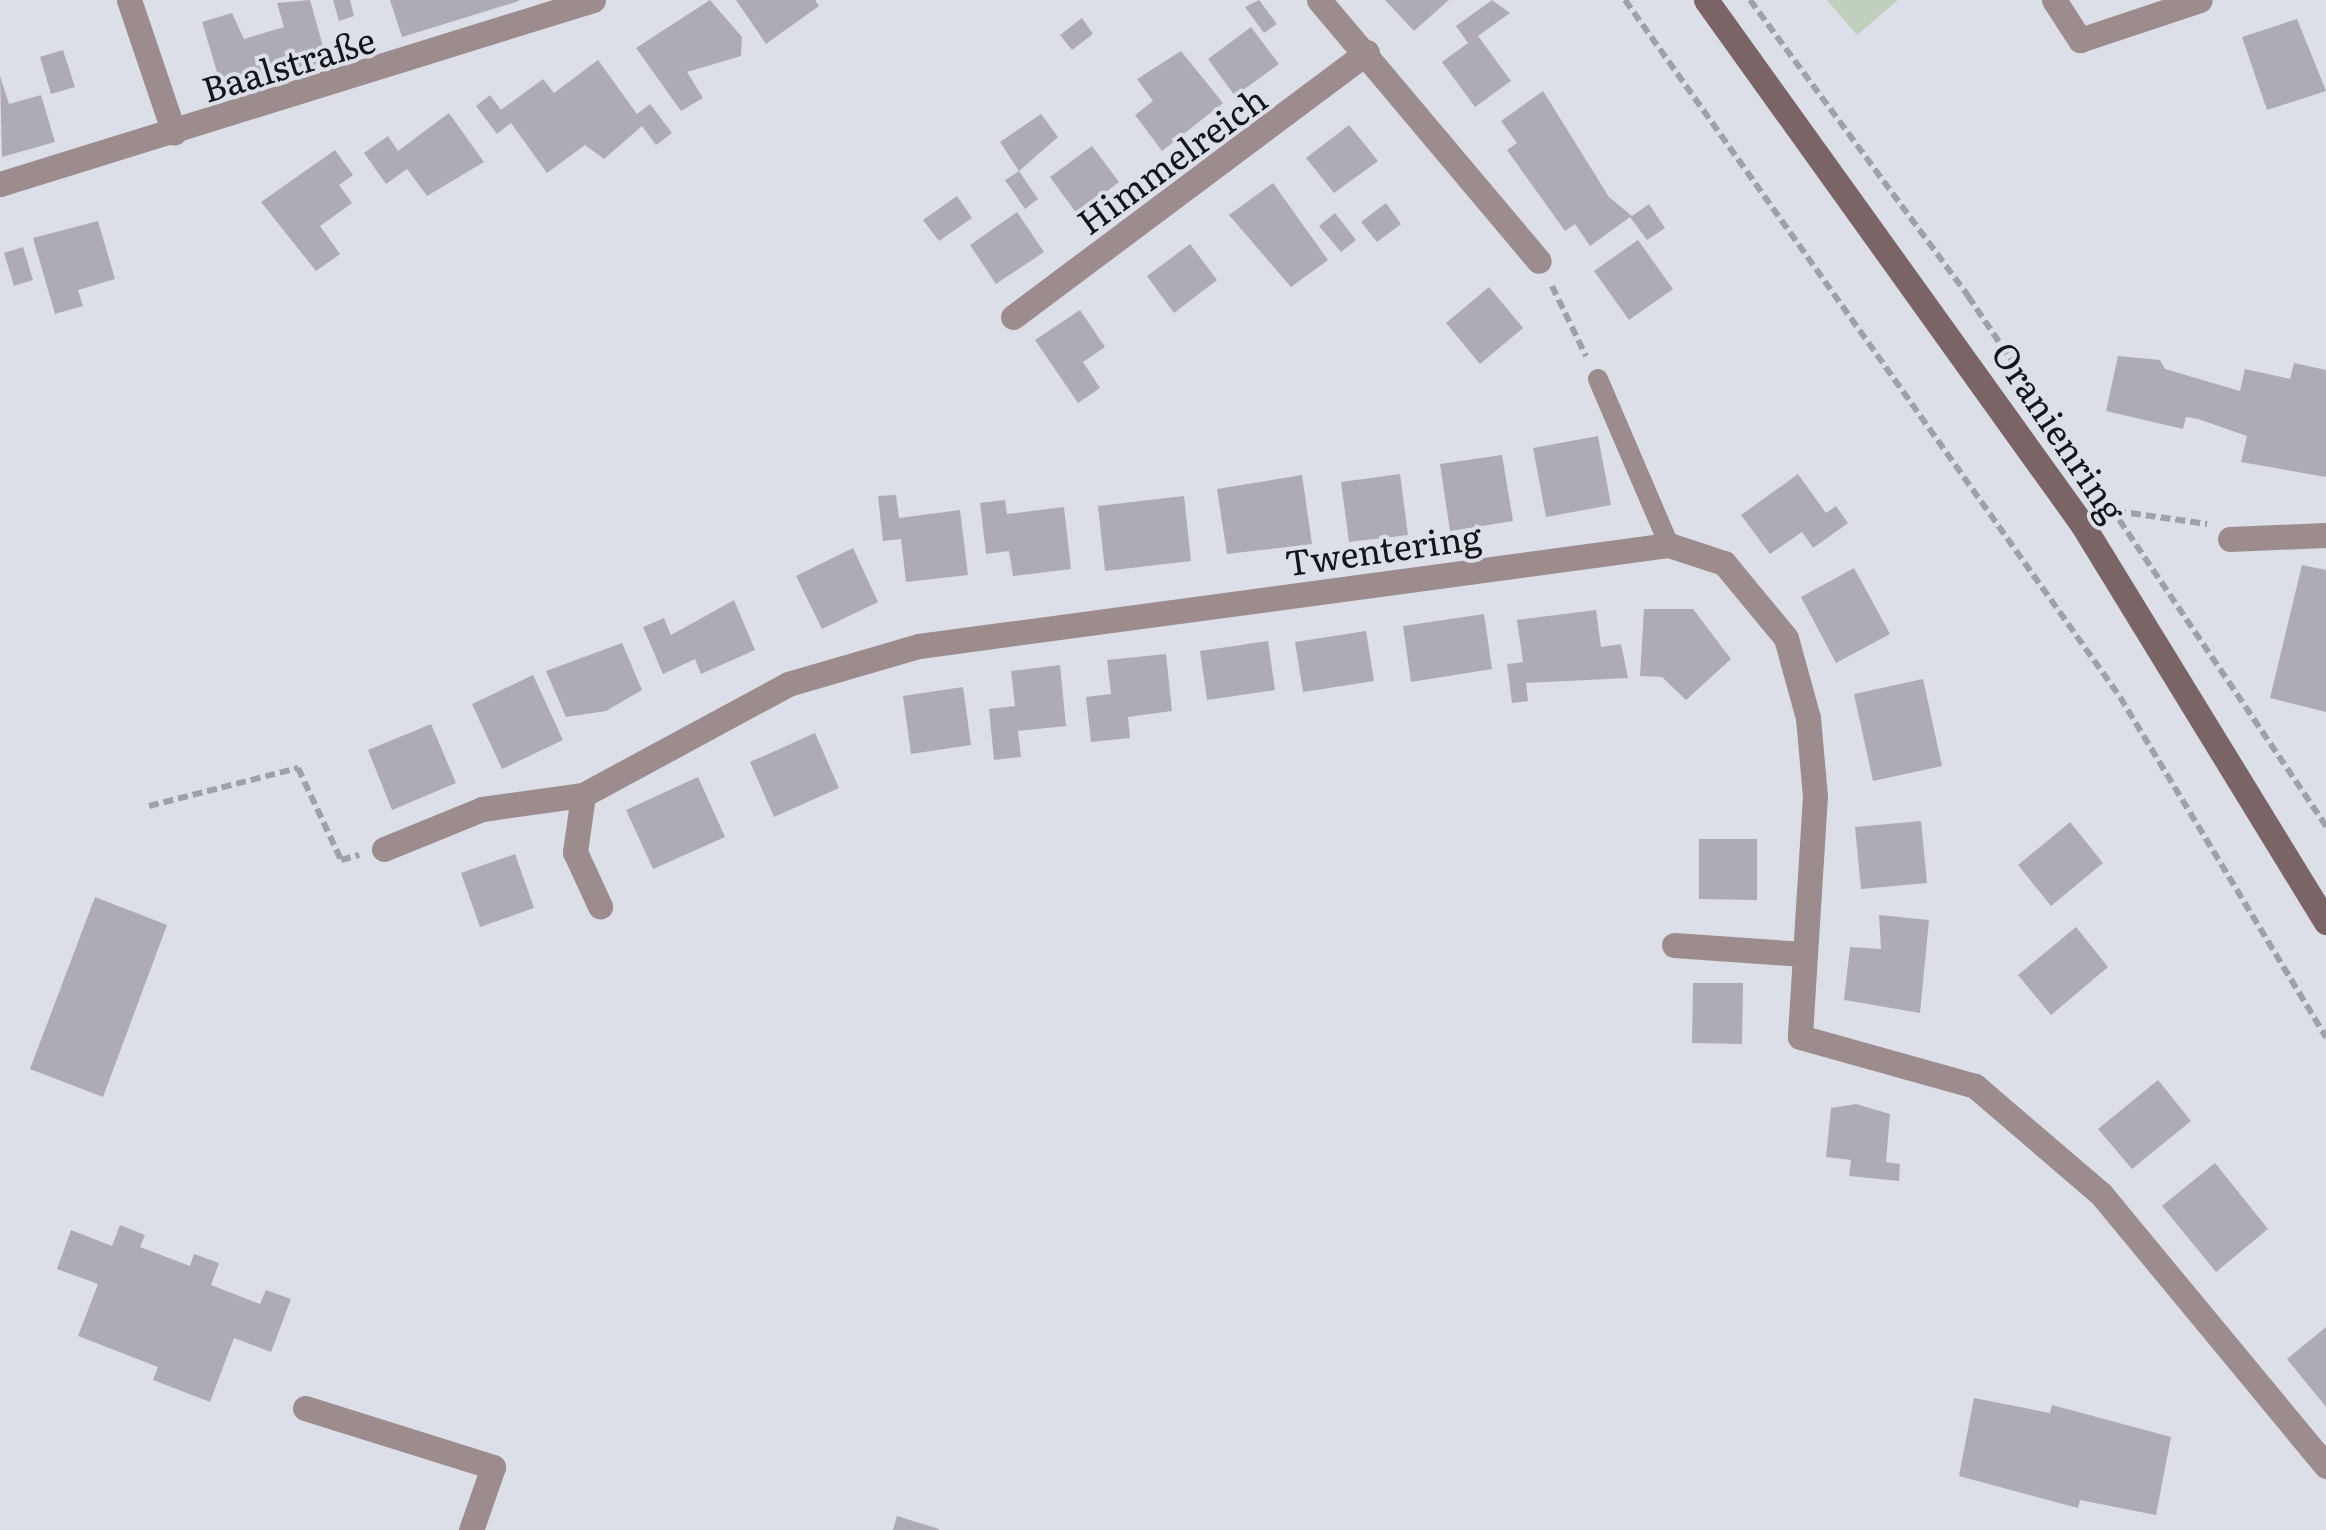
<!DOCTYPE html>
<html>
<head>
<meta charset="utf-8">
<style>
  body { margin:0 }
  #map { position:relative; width:2326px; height:1530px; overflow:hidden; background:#dcdfe8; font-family:Literata,serif }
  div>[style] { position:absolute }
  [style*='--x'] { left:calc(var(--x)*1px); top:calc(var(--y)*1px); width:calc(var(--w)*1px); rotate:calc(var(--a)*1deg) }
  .green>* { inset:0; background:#c0cfbe }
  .building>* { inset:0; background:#afabb4 }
  .path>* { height:6px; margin-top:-3px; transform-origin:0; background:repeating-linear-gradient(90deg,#9fa1a8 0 10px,transparent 0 15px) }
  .lane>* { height:20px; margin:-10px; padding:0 10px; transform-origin:10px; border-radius:10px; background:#9c8c8d }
  .street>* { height:25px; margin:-12.5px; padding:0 12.5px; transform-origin:12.5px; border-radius:12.5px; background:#9c8c8d }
  .secondary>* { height:25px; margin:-12.5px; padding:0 12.5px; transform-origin:12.5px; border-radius:12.5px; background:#7b6466 }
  span { translate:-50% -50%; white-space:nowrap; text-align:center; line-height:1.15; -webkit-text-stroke:8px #dcdfe8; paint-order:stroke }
  .street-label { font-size:35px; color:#141518 }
</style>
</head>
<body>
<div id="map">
  <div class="green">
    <div style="clip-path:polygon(1827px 0,1898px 0,1857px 35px)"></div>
  </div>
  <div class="building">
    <div style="clip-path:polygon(310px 0,327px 61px,223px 92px,202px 22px,232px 13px,244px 39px,284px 27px,277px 3px)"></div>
    <div style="clip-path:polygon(333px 0,350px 0,354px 16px,339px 21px)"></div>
    <div style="clip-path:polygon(390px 0,519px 0,519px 1px,402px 37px)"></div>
    <div style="clip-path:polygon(710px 0,742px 37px,741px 56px,687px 72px,703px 98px,681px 111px,636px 48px)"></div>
    <div style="clip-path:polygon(736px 0,815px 0,819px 6px,766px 44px)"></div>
    <div style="clip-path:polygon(1259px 0,1277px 24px,1264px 33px,1245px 7px)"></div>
    <div style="clip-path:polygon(1385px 0,1449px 0,1414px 31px)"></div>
    <div style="clip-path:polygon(1492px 0,1510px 13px,1478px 36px,1511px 81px,1475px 107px,1442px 62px,1468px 43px,1456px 26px)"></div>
    <div style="clip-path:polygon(1082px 18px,1093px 34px,1072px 50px,1060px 35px)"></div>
    <div style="clip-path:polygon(2297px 19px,2326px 91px,2267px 110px,2242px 37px)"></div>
    <div style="clip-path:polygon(1251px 27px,1279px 64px,1235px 96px,1208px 59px)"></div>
    <div style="clip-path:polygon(63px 50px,75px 87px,51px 94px,40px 57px)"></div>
    <div style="clip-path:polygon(1181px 51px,1223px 103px,1162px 151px,1135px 115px,1153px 101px,1137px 79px)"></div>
    <div style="clip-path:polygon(598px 60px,637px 114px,650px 104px,672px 133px,656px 145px,642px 126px,604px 159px,585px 145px,547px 173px,511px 123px,497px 134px,476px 106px,490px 95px,501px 110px,543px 79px,554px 93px)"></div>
    <div style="clip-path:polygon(0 76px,9px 104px,41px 95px,55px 142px,2px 157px)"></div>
    <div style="clip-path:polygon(1543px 91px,1609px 197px,1632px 216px,1649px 204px,1665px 228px,1647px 240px,1630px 217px,1590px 246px,1575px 224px,1565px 231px,1507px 150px,1517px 143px,1501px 121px)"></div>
    <div style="clip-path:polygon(449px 113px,484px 162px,427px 196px,407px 169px,386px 184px,364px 153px,388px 136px,398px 151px)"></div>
    <div style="clip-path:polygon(1041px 114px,1058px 137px,1019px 171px,1038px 199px,1025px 209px,1005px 180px,1019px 171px,1000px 142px)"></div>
    <div style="clip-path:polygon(1349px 125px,1378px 161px,1334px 193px,1306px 158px)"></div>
    <div style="clip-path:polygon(1092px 146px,1119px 182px,1077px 214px,1050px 177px)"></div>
    <div style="clip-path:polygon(335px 150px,353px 175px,339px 185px,352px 203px,320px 226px,340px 254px,316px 271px,261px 202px)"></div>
    <div style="clip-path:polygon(1273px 183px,1328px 260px,1291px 287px,1229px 215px)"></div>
    <div style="clip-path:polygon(957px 196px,972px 218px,939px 241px,923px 220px)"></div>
    <div style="clip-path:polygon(1386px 203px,1401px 224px,1377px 242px,1361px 222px)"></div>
    <div style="clip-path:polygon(1017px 212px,1044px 252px,996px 284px,970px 245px)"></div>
    <div style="clip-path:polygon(1335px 213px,1356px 240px,1341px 252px,1319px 226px)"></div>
    <div style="clip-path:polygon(98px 221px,115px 279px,78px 290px,83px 306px,55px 314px,33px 238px)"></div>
    <div style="clip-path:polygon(1638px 240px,1673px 289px,1629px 320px,1594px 271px)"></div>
    <div style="clip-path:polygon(1190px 244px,1217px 280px,1174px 313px,1147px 276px)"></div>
    <div style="clip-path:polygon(23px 247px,33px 280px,14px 286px,4px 253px)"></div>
    <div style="clip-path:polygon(1489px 287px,1523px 328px,1480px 364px,1446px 323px)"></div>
    <div style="clip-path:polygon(1080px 310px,1105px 347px,1083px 362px,1100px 388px,1078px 403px,1035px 340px)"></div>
    <div style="clip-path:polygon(2118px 356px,2160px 360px,2165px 369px,2240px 391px,2245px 369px,2290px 379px,2294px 363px,2326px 370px,2326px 477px,2241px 462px,2247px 436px,2198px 419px,2186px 417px,2183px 429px,2106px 411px)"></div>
    <div style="clip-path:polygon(1598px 436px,1611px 505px,1546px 517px,1533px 448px)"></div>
    <div style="clip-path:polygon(1502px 455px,1513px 521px,1450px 531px,1440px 464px)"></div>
    <div style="clip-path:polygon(1400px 474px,1408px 535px,1349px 542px,1341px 482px)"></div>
    <div style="clip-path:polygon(1798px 474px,1826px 513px,1836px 506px,1848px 523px,1813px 548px,1802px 532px,1770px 554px,1741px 515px)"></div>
    <div style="clip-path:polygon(1302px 475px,1312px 544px,1227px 554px,1217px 489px)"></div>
    <div style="clip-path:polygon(896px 495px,899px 518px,960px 510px,968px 575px,906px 582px,901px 539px,883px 541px,878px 496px)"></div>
    <div style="clip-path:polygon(1184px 496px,1191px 561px,1105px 571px,1098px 506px)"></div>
    <div style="clip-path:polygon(1005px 500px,1007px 514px,1064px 507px,1071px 569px,1013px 576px,1009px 551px,986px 554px,980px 503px)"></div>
    <div style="clip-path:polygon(853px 548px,878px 602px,822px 629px,796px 576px)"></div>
    <div style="clip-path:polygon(2302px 565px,2326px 570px,2326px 712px,2270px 698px)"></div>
    <div style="clip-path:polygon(1854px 568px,1890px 634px,1836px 663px,1801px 597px)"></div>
    <div style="clip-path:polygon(734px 600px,755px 650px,701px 674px,695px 659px,663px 674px,643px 627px,664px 618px,671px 635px)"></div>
    <div style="clip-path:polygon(1644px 609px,1693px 609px,1731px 659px,1686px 700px,1662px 677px,1640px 676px)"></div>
    <div style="clip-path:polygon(1596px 610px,1601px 647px,1621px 644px,1628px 678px,1526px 683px,1528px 701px,1512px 703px,1507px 664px,1523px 662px,1517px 620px)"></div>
    <div style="clip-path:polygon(1484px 614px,1492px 669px,1411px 682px,1403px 626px)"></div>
    <div style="clip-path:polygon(1366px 631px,1374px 681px,1303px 692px,1295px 642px)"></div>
    <div style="clip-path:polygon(1268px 641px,1275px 690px,1207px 700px,1200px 651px)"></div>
    <div style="clip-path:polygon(622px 643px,642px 690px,606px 711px,566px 717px,546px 671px)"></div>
    <div style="clip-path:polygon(1166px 654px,1172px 711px,1128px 717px,1130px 738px,1091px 742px,1086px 697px,1111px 694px,1107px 660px)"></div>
    <div style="clip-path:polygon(1060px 665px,1066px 726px,1018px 731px,1021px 757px,994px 760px,989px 709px,1015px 706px,1011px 671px)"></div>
    <div style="clip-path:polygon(533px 675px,563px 740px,502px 769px,472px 704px)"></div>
    <div style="clip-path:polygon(1923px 679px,1942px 766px,1873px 781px,1854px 694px)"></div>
    <div style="clip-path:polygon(963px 687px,971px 745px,911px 754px,903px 696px)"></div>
    <div style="clip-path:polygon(431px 724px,456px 783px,392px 810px,368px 750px)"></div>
    <div style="clip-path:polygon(815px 733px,839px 788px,774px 817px,750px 762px)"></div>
    <div style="clip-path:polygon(698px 777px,725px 837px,653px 869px,626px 810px)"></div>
    <div style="clip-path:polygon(1921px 821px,1927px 883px,1861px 889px,1855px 827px)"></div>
    <div style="clip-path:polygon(2070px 822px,2103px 863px,2051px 906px,2018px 865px)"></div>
    <div style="clip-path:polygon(1699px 839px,1757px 839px,1757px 900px,1699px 899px)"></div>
    <div style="clip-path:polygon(515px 854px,534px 908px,480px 927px,461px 873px)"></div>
    <div style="clip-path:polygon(95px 897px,167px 925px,103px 1097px,30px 1069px)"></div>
    <div style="clip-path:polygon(1879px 915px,1929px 920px,1920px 1013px,1844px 1000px,1850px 947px,1881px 949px)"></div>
    <div style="clip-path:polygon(2076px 927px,2108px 967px,2051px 1015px,2018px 975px)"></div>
    <div style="clip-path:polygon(1693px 983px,1743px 983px,1742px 1044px,1692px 1043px)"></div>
    <div style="clip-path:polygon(2158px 1080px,2191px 1121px,2132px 1169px,2098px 1129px)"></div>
    <div style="clip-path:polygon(1856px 1104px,1890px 1114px,1886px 1162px,1900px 1164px,1899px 1181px,1849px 1176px,1851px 1160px,1826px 1157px,1831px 1108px)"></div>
    <div style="clip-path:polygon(2215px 1163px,2268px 1229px,2216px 1272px,2162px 1206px)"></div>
    <div style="clip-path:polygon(120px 1225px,145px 1235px,140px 1247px,190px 1266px,194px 1254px,219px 1263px,211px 1285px,260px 1304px,266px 1290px,291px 1299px,271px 1352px,234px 1338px,210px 1402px,153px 1380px,158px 1367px,78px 1336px,98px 1284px,57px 1269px,71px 1230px,112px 1246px)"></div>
    <div style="clip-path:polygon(2326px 1327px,2326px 1407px,2287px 1359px)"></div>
    <div style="clip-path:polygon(1974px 1398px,2050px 1413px,2052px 1405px,2171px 1437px,2156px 1515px,2080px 1500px,2078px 1508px,1959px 1476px)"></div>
    <div style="clip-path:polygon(897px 1516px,939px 1529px,939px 1530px,893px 1530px)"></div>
  </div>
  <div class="path">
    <div style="--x:1625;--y:0;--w:855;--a:54.62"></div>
    <div style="--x:2120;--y:697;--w:398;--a:58.8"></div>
    <div style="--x:1750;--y:0;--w:368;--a:53.6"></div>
    <div style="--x:1968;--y:296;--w:640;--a:55.96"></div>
    <div style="--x:1552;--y:286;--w:78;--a:64.1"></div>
    <div style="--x:2116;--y:511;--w:92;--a:8.1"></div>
    <div style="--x:149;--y:806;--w:154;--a:-14.3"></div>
    <div style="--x:298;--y:768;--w:102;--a:64.9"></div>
    <div style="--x:341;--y:860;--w:19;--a:-16"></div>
  </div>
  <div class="lane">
    <div style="--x:1598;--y:379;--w:181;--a:66.8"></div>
  </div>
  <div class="street">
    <div style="--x:129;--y:0;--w:140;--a:71.3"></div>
    <div style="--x:1319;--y:0;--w:341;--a:49.9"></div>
    <div style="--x:2054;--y:0;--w:48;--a:57"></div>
    <div style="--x:2080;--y:40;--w:126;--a:-18.4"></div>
    <div style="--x:0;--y:184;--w:621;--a:-17.24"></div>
    <div style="--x:1013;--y:317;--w:442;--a:-36.8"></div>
    <div style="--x:2230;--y:539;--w:96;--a:-2.4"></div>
    <div style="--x:583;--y:795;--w:58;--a:98"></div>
    <div style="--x:575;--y:852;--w:60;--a:65.2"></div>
    <div style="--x:384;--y:849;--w:106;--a:-22.2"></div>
    <div style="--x:482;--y:809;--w:102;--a:-7.9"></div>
    <div style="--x:583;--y:795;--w:233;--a:-28.4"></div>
    <div style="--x:788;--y:684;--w:136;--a:-16.2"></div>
    <div style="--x:919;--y:646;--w:757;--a:-7.67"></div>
    <div style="--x:1669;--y:545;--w:58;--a:18.1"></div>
    <div style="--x:1724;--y:563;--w:97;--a:50.4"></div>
    <div style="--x:1786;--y:638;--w:83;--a:74.6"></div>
    <div style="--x:1808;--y:718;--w:78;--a:84.9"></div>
    <div style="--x:1815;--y:796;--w:241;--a:93.6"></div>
    <div style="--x:1800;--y:1037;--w:182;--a:15.6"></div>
    <div style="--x:1975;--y:1086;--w:166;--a:40.6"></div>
    <div style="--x:2101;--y:1194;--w:353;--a:50.4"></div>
    <div style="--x:1674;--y:945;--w:130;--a:4"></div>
    <div style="--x:305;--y:1408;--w:197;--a:17.4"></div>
    <div style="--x:493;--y:1467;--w:67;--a:109.2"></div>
  </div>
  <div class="secondary">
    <div style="--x:1706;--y:0;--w:645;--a:54.34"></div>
    <div style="--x:2082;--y:524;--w:467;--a:58.5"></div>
  </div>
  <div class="street-label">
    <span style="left:288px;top:63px;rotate:-17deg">Baalstraße</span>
    <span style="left:1171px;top:159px;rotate:-36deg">Himmelreich</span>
    <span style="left:2060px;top:431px;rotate:56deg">Oranienring</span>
    <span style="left:1383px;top:548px;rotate:-8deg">Twentering</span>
  </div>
</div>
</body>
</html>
